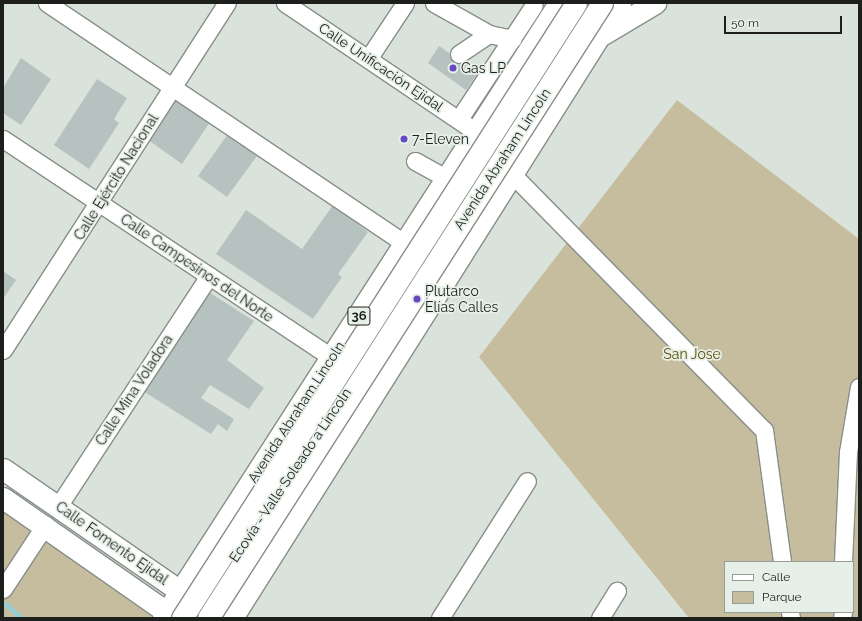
<!DOCTYPE html>
<html>
<head>
<meta charset="utf-8">
<style>
  body { margin:0 }
  #map { position:relative; width:862px; height:621px; overflow:hidden; background:#dae3db; font-family:Raleway,sans-serif }
  div>[style] { position:absolute }
  [style*='--x'] { left:calc(var(--x)*1px); top:calc(var(--y)*1px); width:calc(var(--w)*1px); rotate:calc(var(--a)*1deg) }
  .green>* { inset:0; background:#c6bd9f }
  .stream>* { height:4.5px; margin:-2.25px; padding:0 2.25px; transform-origin:2.25px; border-radius:2.25px; background:#98cdd3 }
  .building>* { inset:0; background:#b6c2bf }
  .roads { filter:drop-shadow(1px 0 #878f88) drop-shadow(-1px 0 #878f88) drop-shadow(0 1px #878f88) drop-shadow(0 -1px #878f88) }
  .minor>* { height:17px; margin:-8.5px; padding:0 8.5px; transform-origin:8.5px; border-radius:8.5px; background:#fff }
  .major>* { height:21px; margin:-10.5px; padding:0 10.5px; transform-origin:10.5px; border-radius:10.5px; background:#fff }
  .bridges { filter:drop-shadow(1px 0 #878f88) drop-shadow(-1px 0 #878f88) drop-shadow(0 1px #878f88) drop-shadow(0 -1px #878f88) }
  .major-bridge>* { height:21px; margin:-10.5px; padding:0 10.5px; transform-origin:10.5px; border-radius:10.5px; background:#fff }
  .dots>* { width:11px; height:11px; translate:-50% -50%; box-sizing:border-box; border:2px solid #e7f0e8; border-radius:50% }
  span { translate:-50% -50%; white-space:nowrap; text-align:center; line-height:1.15; -webkit-text-stroke:3.5px #e7f0e8; paint-order:stroke }
  .shield-label span { padding:1px 3px; background:#e7f0e8; border:1px solid; border-radius:3px; -webkit-text-stroke-width:0 }
  .shield-label { font-size:13px; color:#1c1f1c; font-weight:700 }
  .street-label { font-size:14px; color:#1c1f1c }
  .poi-label { font-size:14px; color:#1c1f1c }
  .left { translate:0 -50%; text-align:left }
  .park-label { font-size:14px; color:#604f07 }
  .frame { position:absolute; inset:0; border:4px solid #1c1f1c; pointer-events:none }
  .legend { position:absolute; left:724px; top:561px; width:130px; height:52px; box-sizing:border-box; background:#e7f0e8; border:1px solid #969c96; margin:0; padding:5px 7px; list-style:none; font-size:12px; color:#1c1f1c }
  .legend li { display:flex; align-items:center; gap:8px; height:20px }
  .legend b { width:20px; border:1px solid #969c96 }
  .scale { position:absolute; left:724px; top:16px; width:118px; height:18px; box-sizing:border-box; border:2px solid #1c1f1c; border-top:0; padding-left:5px; font-size:12px; line-height:14px; white-space:nowrap; color:#1c1f1c; -webkit-text-stroke:3px #e7f0e8; paint-order:stroke }
</style>
</head>
<body>
<div id="map">
  <div class="green">
    <div style="clip-path:polygon(evenodd,677px 100px,859px 239px,859px 618px,689px 618px,479px 357px,677px 100px,725px 562px,853px 562px,853px 612px,725px 612px,725px 562px)"></div>
    <div style="clip-path:polygon(3px 498px,162px 618px,3px 618px)"></div>
  </div>
  <div class="stream">
    <div style="--x:6;--y:604;--w:21;--a:41"></div>
  </div>
  <div class="building">
    <div style="clip-path:polygon(439px 46px,478px 73px,466px 90px,428px 63px)"></div>
    <div style="clip-path:polygon(21px 58px,51px 79px,21px 125px,3px 113px,3px 88px)"></div>
    <div style="clip-path:polygon(97px 79px,127px 98px,114px 119px,119px 123px,89px 169px,54px 145px)"></div>
    <div style="clip-path:polygon(172px 97px,210px 122px,182px 164px,144px 137px)"></div>
    <div style="clip-path:polygon(228px 134px,257px 156px,227px 197px,198px 176px)"></div>
    <div style="clip-path:polygon(333px 205px,368px 232px,338px 274px,342px 277px,313px 319px,216px 254px,246px 210px,302px 249px)"></div>
    <div style="clip-path:polygon(3px 271px,16px 280px,3px 299px)"></div>
    <div style="clip-path:polygon(204px 289px,254px 321px,227px 360px,264px 388px,249px 409px,210px 385px,201px 398px,234px 419px,227px 431px,218px 424px,211px 434px,143px 391px)"></div>
  </div>
  <div class="roads">
    <div class="minor">
      <div style="--x:47;--y:3;--w:432;--a:33.9"></div>
      <div style="--x:285;--y:3;--w:230;--a:34"></div>
      <div style="--x:434;--y:3;--w:63;--a:29.4"></div>
      <div style="--x:489;--y:34;--w:24;--a:12"></div>
      <div style="--x:459;--y:54;--w:36;--a:-34"></div>
      <div style="--x:368;--y:59;--w:67;--a:-56.5"></div>
      <div style="--x:546;--y:71;--w:79;--a:-58.9"></div>
      <div style="--x:459;--y:119;--w:136;--a:-56.7"></div>
      <div style="--x:3;--y:139;--w:395;--a:33.6"></div>
      <div style="--x:415;--y:161;--w:37;--a:29"></div>
      <div style="--x:514;--y:176;--w:356;--a:45.5"></div>
      <div style="--x:764;--y:430;--w:133;--a:82.2"></div>
      <div style="--x:3;--y:350;--w:413;--a:-57.2"></div>
      <div style="--x:59;--y:505;--w:274;--a:-56.8"></div>
      <div style="--x:843;--y:562;--w:110;--a:-87.4"></div>
      <div style="--x:848;--y:452;--w:66;--a:-80.4"></div>
      <div style="--x:3;--y:589;--w:77;--a:-56.7"></div>
      <div style="--x:207;--y:597;--w:78;--a:-55.5"></div>
      <div style="--x:790;--y:612;--w:6;--a:81"></div>
      <div style="--x:440;--y:618;--w:162;--a:-57.6"></div>
      <div style="--x:600;--y:618;--w:32;--a:-58"></div>
      <div style="--x:842;--y:618;--w:6;--a:-81"></div>
    </div>
    <div class="major">
      <div style="--x:603;--y:34;--w:61;--a:-30.8"></div>
      <div style="--x:3;--y:469;--w:227;--a:34.6"></div>
      <div style="--x:3;--y:498;--w:210;--a:34.9"></div>
      <div style="--x:163;--y:618;--w:731;--a:-57.22"></div>
      <div style="--x:232;--y:618;--w:727;--a:-57.75"></div>
    </div>
  </div>
  <div class="bridges">
    <div class="major-bridge">
      <div style="--x:182;--y:618;--w:730;--a:-57.35"></div>
      <div style="--x:208;--y:618;--w:730;--a:-57.35"></div>
    </div>
  </div>
  <div class="dots">
    <div style="left:453px;top:68px;background:#6849c2"></div>
    <div style="left:404px;top:139px;background:#6849c2"></div>
    <div style="left:417px;top:299px;background:#6849c2"></div>
  </div>
  <div class="shield-label">
    <span style="left:359px;top:316px">36</span>
  </div>
  <div class="street-label">
    <span style="left:381px;top:67px;rotate:34deg">Calle Unificación Ejidal</span>
    <span style="left:502px;top:159px;rotate:-57deg">Avenida Abraham Lincoln</span>
    <span style="left:116px;top:177px;rotate:-58deg">Calle Ejército Nacional</span>
    <span style="left:197px;top:268px;rotate:34deg">Calle Campesinos del Norte</span>
    <span style="left:134px;top:390px;rotate:-57deg">Calle Mina Voladora</span>
    <span style="left:296px;top:412px;rotate:-57deg">Avenida Abraham Lincoln</span>
    <span style="left:290px;top:475px;rotate:-56deg">Ecovía - Valle Soleado a Lincoln</span>
    <span style="left:112px;top:543px;rotate:35deg">Calle Fomento Ejidal</span>
  </div>
  <div class="poi-label">
    <span class="left" style="left:461px;top:68px">Gas LP</span>
    <span class="left" style="left:412px;top:139px">7-Eleven</span>
    <span class="left" style="left:425px;top:299px">Plutarco<br>Elías Calles</span>
  </div>
  <div class="park-label">
    <span style="left:692px;top:354px">San Jose</span>
  </div>
  <div class="frame"></div>
  <ul class="legend">
  <li><b style="height:5px;background:#fff"></b>Calle</li>
  <li><b style="height:11px;background:#c6bd9f"></b>Parque</li>
  </ul>
  <div class="scale">50 m</div>
</div>
</body>
</html>
